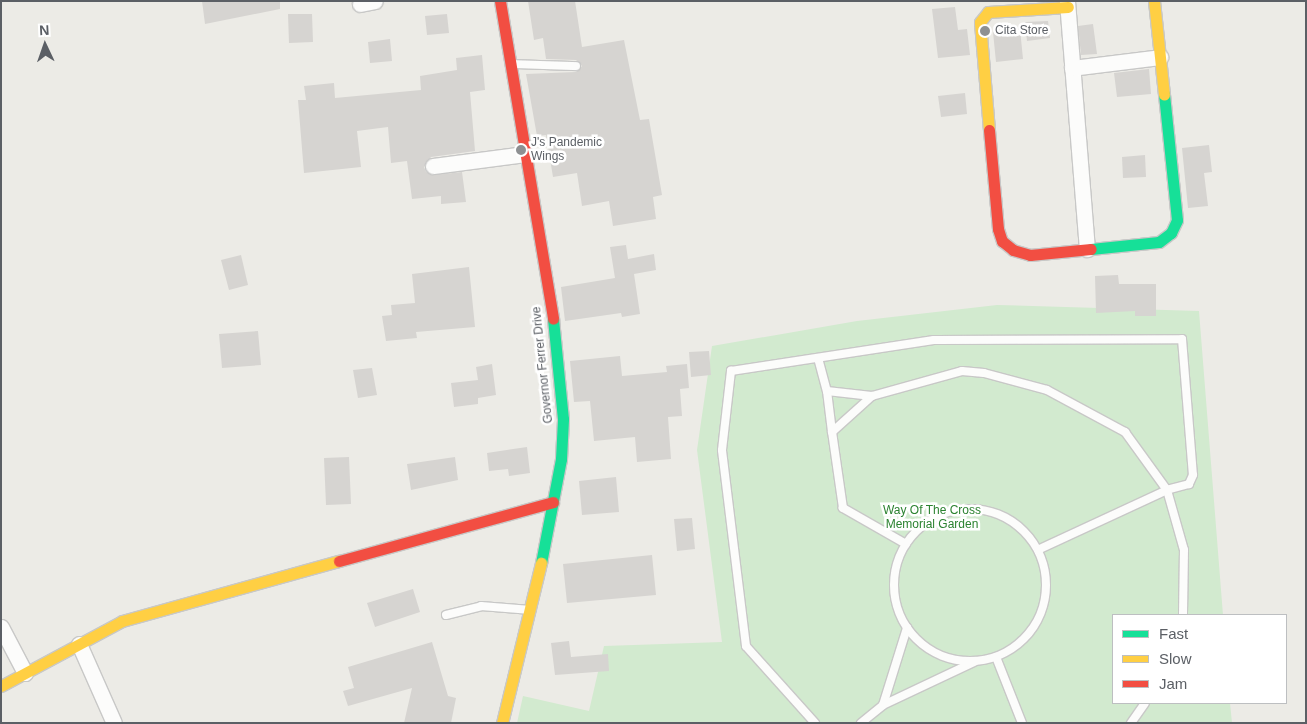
<!DOCTYPE html>
<html>
<head>
<meta charset="utf-8">
<style>
  body { margin:0 }
  #map { position:relative; width:1307px; height:724px; overflow:hidden; background:#ecebe6; font-family:Helvetica,sans-serif }
  div>[style] { position:absolute }
  [style*='--x'] { left:calc(var(--x)*1px); top:calc(var(--y)*1px); width:calc(var(--w)*1px); rotate:calc(var(--a)*1deg) }
  .green>* { inset:0; background:#d2eacf }
  .building>* { inset:0; background:#d6d4d1 }
  .roads { filter:drop-shadow(1px 0 #c8c8c7) drop-shadow(-1px 0 #c8c8c7) drop-shadow(0 1px #c8c8c7) drop-shadow(0 -1px #c8c8c7) }
  .lane>* { height:8px; margin:-4px; padding:0 4px; transform-origin:4px; border-radius:4px; background:#fcfcfb }
  .lane>.ring { margin:-4px; padding:0; box-sizing:content-box; background:none; border:8px solid #fcfcfb; border-radius:50% }
  .street>* { height:15px; margin:-7.5px; padding:0 7.5px; transform-origin:7.5px; border-radius:7.5px; background:#fcfcfb }
  .fast>* { height:11px; margin:-5.5px; padding:0 5.5px; transform-origin:5.5px; border-radius:5.5px; background:#16e098 }
  .slow>* { height:11px; margin:-5.5px; padding:0 5.5px; transform-origin:5.5px; border-radius:5.5px; background:#ffcf43 }
  .jam>* { height:11px; margin:-5.5px; padding:0 5.5px; transform-origin:5.5px; border-radius:5.5px; background:#f24e42 }
  .dots>* { width:14px; height:14px; translate:-50% -50%; box-sizing:border-box; border:2px solid #fff; border-radius:50% }
  span { translate:-50% -50%; white-space:nowrap; text-align:center; line-height:1.15; -webkit-text-stroke:5px #fff; paint-order:stroke }
  .poi-label { font-size:12px; color:#5b5f65 }
  .left { translate:0 -50%; text-align:left }
  .street-label { font-size:12px; color:#5b5f65 }
  .park-label { font-size:12px; color:#2c8331 }
  .frame { position:absolute; inset:0; border:2px solid #5b5f65; pointer-events:none }
  .legend { position:absolute; left:1112px; top:614px; width:175px; height:90px; box-sizing:border-box; background:#fff; border:1px solid #bdbfc1; margin:0; padding:6px 9px; list-style:none; font-size:15px; color:#5b5f65 }
  .legend li { display:flex; align-items:center; gap:10px; height:25px }
  .legend b { width:25px; border:1px solid #bdbfc1 }
  .north { position:absolute; left:20px; top:20px; width:50px; height:50px; -webkit-text-stroke:4px #fff; paint-order:stroke; rotate:357deg; font-size:14px; font-weight:700; line-height:20px; text-align:center; color:#5b5f65 }
  .north::after { content:''; display:block; margin:auto; width:18px; height:22px; background:#5b5f65; clip-path:polygon(50% 0,100% 100%,50% 72%,0 100%) }
</style>
</head>
<body>
<div id="map">
  <div class="green">
    <div style="clip-path:polygon(997px 305px,1199px 311px,1223px 615px,1113px 615px,1113px 703px,1230px 703px,1232px 723px,517px 723px,523px 696px,589px 711px,604px 646px,722px 642px,697px 450px,712px 346px,857px 321px)"></div>
  </div>
  <div class="building">
    <div style="clip-path:polygon(202px 1px,280px 1px,280px 9px,205px 24px)"></div>
    <div style="clip-path:polygon(528px 1px,575px 1px,582px 47px,624px 40px,640px 120px,649px 119px,662px 195px,653px 197px,656px 219px,613px 226px,609px 201px,582px 206px,577px 173px,553px 177px,546px 135px,537px 136px,526px 74px,576px 72px,582px 66px,576px 60px,546px 59px,543px 38px,534px 40px)"></div>
    <div style="clip-path:polygon(955px 7px,958px 30px,967px 29px,970px 55px,938px 58px,932px 9px)"></div>
    <div style="clip-path:polygon(288px 14px,312px 14px,313px 42px,289px 43px)"></div>
    <div style="clip-path:polygon(447px 14px,449px 33px,427px 35px,425px 16px)"></div>
    <div style="clip-path:polygon(1048px 21px,1050px 38px,1027px 41px,1025px 22px)"></div>
    <div style="clip-path:polygon(1093px 24px,1097px 54px,1081px 55px,1078px 26px)"></div>
    <div style="clip-path:polygon(1020px 29px,1023px 59px,996px 62px,993px 32px)"></div>
    <div style="clip-path:polygon(390px 39px,392px 61px,370px 63px,368px 42px)"></div>
    <div style="clip-path:polygon(482px 55px,485px 90px,470px 92px,475px 151px,431px 157px,424px 167px,426px 172px,434px 175px,462px 172px,466px 202px,441px 204px,441px 196px,412px 199px,407px 161px,391px 163px,388px 127px,357px 131px,361px 167px,304px 173px,298px 100px,306px 100px,304px 86px,334px 83px,335px 98px,421px 90px,420px 76px,457px 70px,456px 58px)"></div>
    <div style="clip-path:polygon(1149px 69px,1151px 94px,1117px 97px,1114px 73px)"></div>
    <div style="clip-path:polygon(965px 93px,967px 114px,941px 117px,938px 96px)"></div>
    <div style="clip-path:polygon(1209px 145px,1212px 172px,1204px 173px,1208px 206px,1188px 208px,1182px 148px)"></div>
    <div style="clip-path:polygon(1145px 155px,1146px 177px,1123px 178px,1122px 157px)"></div>
    <div style="clip-path:polygon(626px 245px,628px 259px,654px 254px,656px 270px,634px 274px,640px 314px,622px 317px,621px 313px,565px 321px,561px 287px,615px 278px,610px 247px)"></div>
    <div style="clip-path:polygon(241px 255px,248px 285px,229px 290px,221px 260px)"></div>
    <div style="clip-path:polygon(469px 267px,475px 327px,416px 332px,417px 338px,386px 341px,382px 316px,392px 315px,391px 305px,415px 303px,412px 274px)"></div>
    <div style="clip-path:polygon(1118px 275px,1119px 284px,1156px 284px,1156px 316px,1135px 316px,1135px 311px,1096px 313px,1095px 276px)"></div>
    <div style="clip-path:polygon(258px 331px,261px 365px,222px 368px,219px 334px)"></div>
    <div style="clip-path:polygon(709px 351px,711px 375px,691px 377px,689px 352px)"></div>
    <div style="clip-path:polygon(620px 356px,622px 376px,667px 372px,666px 366px,687px 364px,689px 388px,680px 389px,682px 416px,668px 417px,671px 459px,637px 462px,635px 437px,594px 441px,590px 401px,574px 402px,570px 361px)"></div>
    <div style="clip-path:polygon(492px 364px,496px 395px,478px 398px,478px 404px,454px 407px,451px 383px,478px 380px,476px 367px)"></div>
    <div style="clip-path:polygon(372px 368px,377px 395px,358px 398px,353px 370px)"></div>
    <div style="clip-path:polygon(527px 447px,530px 473px,509px 476px,508px 469px,489px 471px,487px 453px)"></div>
    <div style="clip-path:polygon(349px 457px,351px 504px,326px 505px,324px 458px)"></div>
    <div style="clip-path:polygon(455px 457px,458px 480px,411px 490px,407px 464px)"></div>
    <div style="clip-path:polygon(616px 477px,619px 512px,582px 515px,579px 481px)"></div>
    <div style="clip-path:polygon(692px 518px,695px 549px,677px 551px,674px 519px)"></div>
    <div style="clip-path:polygon(652px 555px,656px 595px,567px 603px,563px 564px)"></div>
    <div style="clip-path:polygon(413px 589px,420px 612px,375px 627px,367px 603px)"></div>
    <div style="clip-path:polygon(569px 641px,571px 657px,608px 654px,609px 671px,555px 675px,551px 643px)"></div>
    <div style="clip-path:polygon(432px 642px,448px 696px,456px 698px,451px 723px,404px 723px,412px 688px,348px 706px,343px 691px,354px 688px,348px 667px)"></div>
  </div>
  <div class="roads">
    <div class="lane">
      <div style="--x:512;--y:64;--w:64;--a:1.8"></div>
      <div style="--x:818;--y:358;--w:34;--a:75"></div>
      <div style="--x:827;--y:391;--w:45;--a:6.3"></div>
      <div style="--x:827;--y:391;--w:41;--a:83"></div>
      <div class="ring" style="left:894px;top:509px;width:144px;height:144px"></div>
      <div style="--x:906;--y:544;--w:73;--a:-150.3"></div>
      <div style="--x:843;--y:508;--w:77;--a:-98.2"></div>
      <div style="--x:832;--y:432;--w:54;--a:-42"></div>
      <div style="--x:872;--y:396;--w:93;--a:-15.5"></div>
      <div style="--x:962;--y:371;--w:22;--a:5"></div>
      <div style="--x:984;--y:373;--w:65;--a:15.1"></div>
      <div style="--x:1047;--y:390;--w:89;--a:28.3"></div>
      <div style="--x:1125;--y:432;--w:72;--a:54.1"></div>
      <div style="--x:1167;--y:490;--w:62;--a:74.2"></div>
      <div style="--x:1184;--y:550;--w:65;--a:90.9"></div>
      <div style="--x:446;--y:615;--w:36;--a:-14"></div>
      <div style="--x:481;--y:606;--w:50;--a:4.6"></div>
      <div style="--x:996;--y:657;--w:71;--a:68.5"></div>
      <div style="--x:883;--y:705;--w:81;--a:-72.7"></div>
      <div style="--x:815;--y:723;--w:103;--a:-131.9"></div>
      <div style="--x:746;--y:646;--w:197;--a:-97"></div>
      <div style="--x:722;--y:450;--w:80;--a:-83.5"></div>
      <div style="--x:731;--y:371;--w:205;--a:-8.7"></div>
      <div style="--x:934;--y:340;--w:248;--a:-0.2"></div>
      <div style="--x:1182;--y:339;--w:136;--a:85.4"></div>
      <div style="--x:1193;--y:475;--w:10;--a:114"></div>
      <div style="--x:1189;--y:484;--w:23;--a:165"></div>
      <div style="--x:1167;--y:490;--w:142;--a:155.1"></div>
      <div style="--x:861;--y:723;--w:28;--a:-39"></div>
      <div style="--x:883;--y:705;--w:101;--a:-25.3"></div>
      <div style="--x:1131;--y:723;--w:24;--a:-55"></div>
    </div>
    <div class="street">
      <div style="--x:1067;--y:1;--w:249;--a:85.4"></div>
      <div style="--x:360;--y:4;--w:15;--a:-11"></div>
      <div style="--x:1072;--y:68;--w:89;--a:-7.1"></div>
      <div style="--x:433;--y:166;--w:93;--a:-7.4"></div>
      <div style="--x:1;--y:627;--w:52;--a:62.4"></div>
      <div style="--x:79;--y:644;--w:86;--a:66.1"></div>
    </div>
    <div class="fast">
      <div style="--x:1091;--y:249;--w:68;--a:-5.9"></div>
      <div style="--x:1159;--y:242;--w:15;--a:-37"></div>
      <div style="--x:1171;--y:233;--w:14;--a:-65"></div>
      <div style="--x:1177;--y:220;--w:127;--a:-95.9"></div>
      <div style="--x:541;--y:563;--w:106;--a:-79.1"></div>
      <div style="--x:561;--y:459;--w:40;--a:-87.1"></div>
      <div style="--x:563;--y:419;--w:100;--a:-95.7"></div>
    </div>
    <div class="slow">
      <div style="--x:1154;--y:1;--w:94;--a:83.9"></div>
      <div style="--x:989;--y:130;--w:108;--a:-94.8"></div>
      <div style="--x:980;--y:22;--w:13;--a:-51"></div>
      <div style="--x:988;--y:12;--w:80;--a:-3.6"></div>
      <div style="--x:1;--y:686;--w:137;--a:-28.2"></div>
      <div style="--x:122;--y:621;--w:225;--a:-15.5"></div>
      <div style="--x:502;--y:723;--w:165;--a:-76.3"></div>
    </div>
    <div class="jam">
      <div style="--x:500;--y:1;--w:322;--a:80.5"></div>
      <div style="--x:989;--y:130;--w:99;--a:84.8"></div>
      <div style="--x:998;--y:229;--w:13;--a:72"></div>
      <div style="--x:1002;--y:241;--w:14;--a:39"></div>
      <div style="--x:1013;--y:250;--w:18;--a:16"></div>
      <div style="--x:1030;--y:255;--w:61;--a:-5.6"></div>
      <div style="--x:339;--y:561;--w:222;--a:-15.4"></div>
    </div>
  </div>
  <div class="dots">
    <div style="left:985px;top:31px;background:#8e9092"></div>
    <div style="left:521px;top:150px;background:#8e9092"></div>
  </div>
  <div class="poi-label">
    <span class="left" style="left:995px;top:31px">Cita Store</span>
    <span class="left" style="left:531px;top:150px">J's Pandemic<br>Wings</span>
  </div>
  <div class="street-label">
    <span style="left:543px;top:365px;rotate:-96deg">Governor Ferrer Drive</span>
  </div>
  <div class="park-label">
    <span style="left:932px;top:518px">Way Of The Cross<br>Memorial Garden</span>
  </div>
  <div class="frame"></div>
  <ul class="legend">
  <li><b style="height:6px;background:#16e098"></b>Fast</li>
  <li><b style="height:6px;background:#ffcf43"></b>Slow</li>
  <li><b style="height:6px;background:#f24e42"></b>Jam</li>
  </ul>
  <div class="north">N</div>
</div>
</body>
</html>
